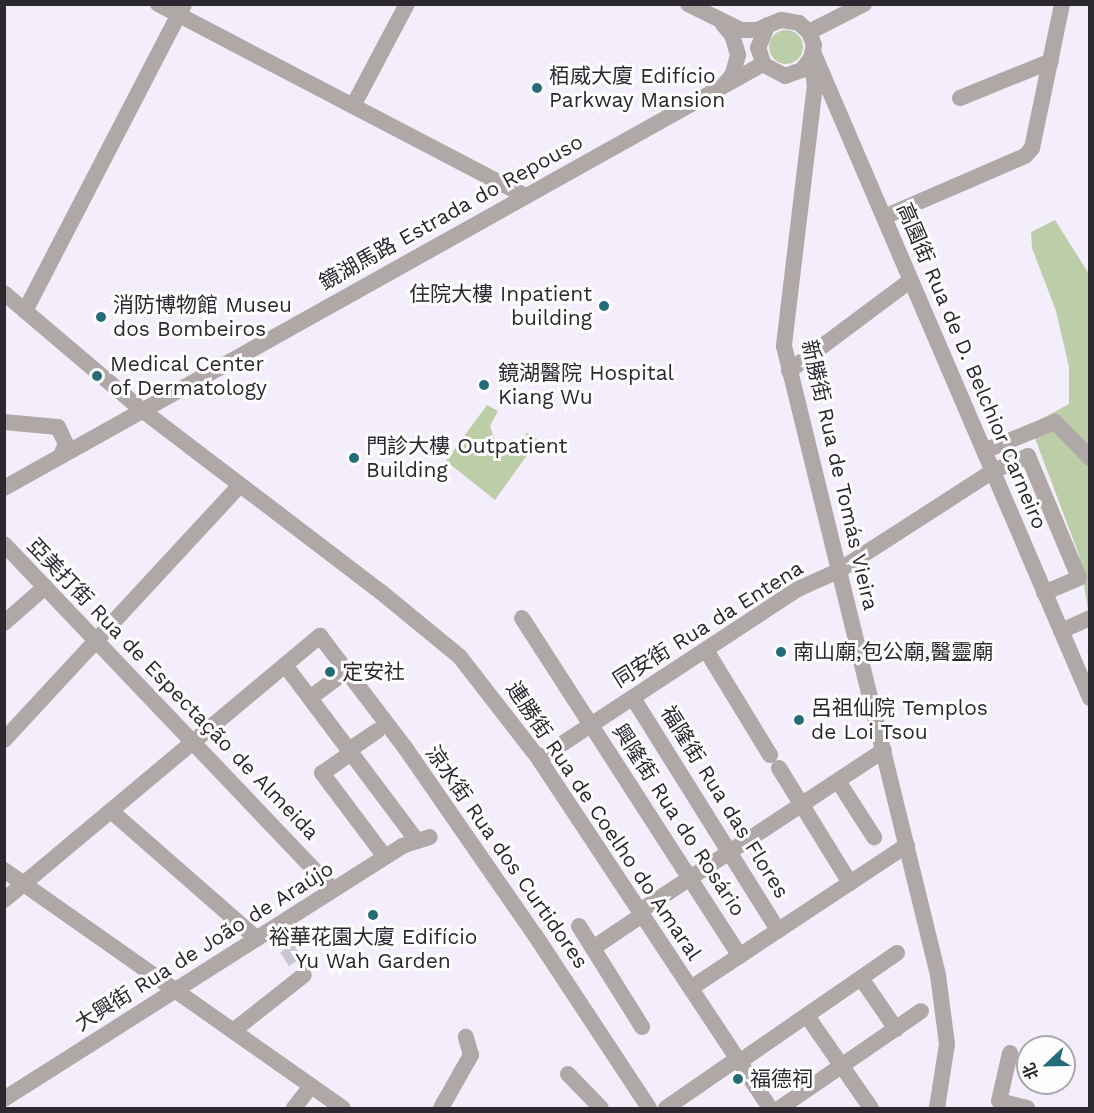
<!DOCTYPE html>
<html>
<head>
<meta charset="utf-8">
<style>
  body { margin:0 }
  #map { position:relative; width:1094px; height:1113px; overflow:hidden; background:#f3edfc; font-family:"Work Sans","Noto Sans SC",sans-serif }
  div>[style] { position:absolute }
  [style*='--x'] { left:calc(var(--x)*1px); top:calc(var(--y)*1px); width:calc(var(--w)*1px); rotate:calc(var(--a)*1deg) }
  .green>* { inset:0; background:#bbcea8 }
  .round { border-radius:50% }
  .pedestrian-tunnel>* { height:16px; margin-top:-8px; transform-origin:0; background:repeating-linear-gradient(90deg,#cbc6d3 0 16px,transparent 0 24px) }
  .pedestrian>* { height:16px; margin:-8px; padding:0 8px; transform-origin:8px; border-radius:8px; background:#b0a8a6 }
  .minor>* { height:16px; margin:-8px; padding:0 8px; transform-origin:8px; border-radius:8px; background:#b0a8a6 }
  .tertiary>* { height:16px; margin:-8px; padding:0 8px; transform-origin:8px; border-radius:8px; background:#b0a8a6 }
  .dots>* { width:16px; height:16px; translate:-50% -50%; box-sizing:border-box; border:3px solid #fdfdfd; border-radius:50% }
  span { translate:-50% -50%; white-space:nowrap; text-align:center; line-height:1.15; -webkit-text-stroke:6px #fdfdfd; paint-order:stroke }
  .poi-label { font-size:21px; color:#2b292f }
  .left { translate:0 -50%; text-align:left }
  .right { translate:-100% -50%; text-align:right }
  .street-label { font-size:21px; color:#2b292f }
  .frame { position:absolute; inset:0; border:6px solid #2b292f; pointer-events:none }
  .north { position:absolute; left:1016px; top:1035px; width:60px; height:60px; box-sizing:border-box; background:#fdfdfd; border:2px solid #a9a8ab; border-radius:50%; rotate:248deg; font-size:16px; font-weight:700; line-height:24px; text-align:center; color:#2b292f }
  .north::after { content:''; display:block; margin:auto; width:21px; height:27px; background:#246d78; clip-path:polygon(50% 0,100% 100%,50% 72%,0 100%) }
</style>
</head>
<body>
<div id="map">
  <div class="green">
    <div class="round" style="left:769px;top:30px;width:34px;height:34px"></div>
    <div style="clip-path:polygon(1055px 220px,1089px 274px,1089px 616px,1079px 555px,1030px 425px,1069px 404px,1069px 367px,1056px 311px,1032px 248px,1031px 232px)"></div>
    <div style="clip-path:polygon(487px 405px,498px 411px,490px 426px,497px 446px,516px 445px,527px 433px,538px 440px,495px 500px,446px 461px)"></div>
  </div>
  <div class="pedestrian-tunnel">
    <div style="--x:274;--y:928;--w:56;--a:57.4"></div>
  </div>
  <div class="pedestrian">
    <div style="--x:960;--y:98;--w:98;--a:-22.1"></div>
    <div style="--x:984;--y:451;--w:77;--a:-22.2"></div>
    <div style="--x:1055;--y:422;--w:50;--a:45.8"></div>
    <div style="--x:522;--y:618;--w:402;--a:57.2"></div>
    <div style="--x:706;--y:650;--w:123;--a:58.6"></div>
    <div style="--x:285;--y:665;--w:220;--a:53.1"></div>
    <div style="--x:310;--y:698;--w:45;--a:-36.9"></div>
    <div style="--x:633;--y:698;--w:274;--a:58"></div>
    <div style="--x:349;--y:750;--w:34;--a:-34"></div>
    <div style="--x:351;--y:753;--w:35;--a:145"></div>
    <div style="--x:322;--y:773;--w:105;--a:53.1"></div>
    <div style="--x:779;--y:768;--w:135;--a:58.3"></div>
    <div style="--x:838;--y:781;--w:67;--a:57.3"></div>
    <div style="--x:640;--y:911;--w:292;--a:-33.4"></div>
    <div style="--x:579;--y:926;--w:119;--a:58"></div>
    <div style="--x:593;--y:948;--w:59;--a:-34"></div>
    <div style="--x:861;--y:978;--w:62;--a:55.5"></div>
    <div style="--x:691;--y:988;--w:259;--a:-33.5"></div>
    <div style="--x:807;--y:1016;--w:112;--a:55.2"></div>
    <div style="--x:233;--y:1031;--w:90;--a:-38.3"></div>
    <div style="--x:739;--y:1062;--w:192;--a:-34.6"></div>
    <div style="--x:568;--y:1074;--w:47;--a:45.9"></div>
    <div style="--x:441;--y:1108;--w:61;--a:-60.5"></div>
    <div style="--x:471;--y:1055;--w:19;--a:-106"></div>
    <div style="--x:780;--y:1108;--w:171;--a:-34.5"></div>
  </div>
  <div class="minor">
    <div style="--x:158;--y:4;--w:415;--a:27.6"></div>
    <div style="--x:809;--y:32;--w:62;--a:-27"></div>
    <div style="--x:813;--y:52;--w:703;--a:66.79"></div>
    <div style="--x:353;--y:106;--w:115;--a:-62.1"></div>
    <div style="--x:884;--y:217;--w:154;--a:-23.4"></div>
    <div style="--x:1025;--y:156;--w:11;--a:-49"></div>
    <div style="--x:1032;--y:148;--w:147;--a:-78.2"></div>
    <div style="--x:25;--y:311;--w:346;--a:-62.6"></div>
    <div style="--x:789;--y:371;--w:152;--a:-36.7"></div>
    <div style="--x:4;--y:422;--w:54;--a:5.3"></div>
    <div style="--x:58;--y:427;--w:19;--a:65"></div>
    <div style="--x:66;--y:444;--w:13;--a:113"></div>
    <div style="--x:4;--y:544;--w:477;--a:46.4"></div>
    <div style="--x:4;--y:623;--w:55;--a:-41.3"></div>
    <div style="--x:1061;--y:631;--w:32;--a:-24"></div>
    <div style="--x:4;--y:740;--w:347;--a:-47.2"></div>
    <div style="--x:539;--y:759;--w:310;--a:-33.3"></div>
    <div style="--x:798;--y:589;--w:44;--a:-24.2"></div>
    <div style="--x:838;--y:571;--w:184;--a:-32.8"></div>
    <div style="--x:993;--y:471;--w:38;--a:-23"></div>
    <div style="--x:1028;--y:456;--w:132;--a:67.3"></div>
    <div style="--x:1079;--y:578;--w:38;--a:157"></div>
    <div style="--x:111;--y:811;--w:194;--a:41.2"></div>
    <div style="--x:4;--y:870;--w:414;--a:35.1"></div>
    <div style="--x:4;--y:900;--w:412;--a:-39.9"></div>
    <div style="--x:320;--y:636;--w:142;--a:52.7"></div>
    <div style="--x:406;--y:749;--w:226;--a:55.3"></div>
    <div style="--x:535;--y:935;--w:207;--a:56.6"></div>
    <div style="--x:1010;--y:1053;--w:49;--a:102.9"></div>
    <div style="--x:999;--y:1101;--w:29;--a:14"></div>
    <div style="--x:4;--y:1099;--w:472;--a:-32.4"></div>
    <div style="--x:402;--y:846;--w:29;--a:-18"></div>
    <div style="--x:294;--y:1108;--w:28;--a:-52"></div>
    <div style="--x:666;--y:1108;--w:86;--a:-34.6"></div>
  </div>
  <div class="tertiary">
    <div style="--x:688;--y:4;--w:59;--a:26.1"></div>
    <div style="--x:741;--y:30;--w:16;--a:0"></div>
    <div style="--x:757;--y:30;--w:26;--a:-23"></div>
    <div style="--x:781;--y:20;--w:18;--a:9"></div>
    <div style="--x:799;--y:23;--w:13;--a:42"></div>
    <div style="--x:809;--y:32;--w:14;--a:69"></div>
    <div style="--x:814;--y:45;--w:13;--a:103"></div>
    <div style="--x:811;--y:58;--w:15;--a:127"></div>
    <div style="--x:802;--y:70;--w:18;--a:161"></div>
    <div style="--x:785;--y:76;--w:24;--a:-152"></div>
    <div style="--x:764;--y:65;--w:18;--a:-109"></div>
    <div style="--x:758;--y:48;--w:25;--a:-67"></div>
    <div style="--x:722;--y:23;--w:16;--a:50"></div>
    <div style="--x:732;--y:35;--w:21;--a:73"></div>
    <div style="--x:738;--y:55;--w:20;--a:105"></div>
    <div style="--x:733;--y:74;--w:13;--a:129"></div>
    <div style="--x:811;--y:58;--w:27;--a:82"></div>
    <div style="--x:815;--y:85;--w:263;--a:96.8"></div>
    <div style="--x:784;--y:346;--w:648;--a:76.24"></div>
    <div style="--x:938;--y:975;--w:70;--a:82.6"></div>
    <div style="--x:947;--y:1044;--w:65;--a:98.9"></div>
    <div style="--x:4;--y:293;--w:181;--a:40.3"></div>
    <div style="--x:142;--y:410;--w:300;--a:37.3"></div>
    <div style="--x:381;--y:592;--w:102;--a:39.4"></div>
    <div style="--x:460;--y:657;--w:129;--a:52.2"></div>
    <div style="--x:539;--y:759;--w:419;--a:56.5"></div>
    <div style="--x:4;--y:488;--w:869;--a:-29.19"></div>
  </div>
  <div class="dots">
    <div style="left:537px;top:88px;background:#246d78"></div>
    <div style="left:604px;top:306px;background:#246d78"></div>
    <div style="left:101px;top:317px;background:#246d78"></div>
    <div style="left:97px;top:376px;background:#246d78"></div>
    <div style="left:484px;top:385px;background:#246d78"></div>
    <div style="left:354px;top:458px;background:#246d78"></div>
    <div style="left:781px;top:652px;background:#246d78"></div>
    <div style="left:330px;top:672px;background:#246d78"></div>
    <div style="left:799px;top:720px;background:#246d78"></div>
    <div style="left:373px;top:915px;background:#246d78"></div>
    <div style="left:738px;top:1079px;background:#246d78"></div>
  </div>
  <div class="poi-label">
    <span class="left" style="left:549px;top:88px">栢威大廈 Edifício<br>Parkway Mansion</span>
    <span class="right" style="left:592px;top:306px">住院大樓 Inpatient<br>building</span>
    <span class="left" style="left:113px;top:317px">消防博物館 Museu<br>dos Bombeiros</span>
    <span class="left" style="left:110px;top:376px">Medical Center<br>of Dermatology</span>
    <span class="left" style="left:498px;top:385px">鏡湖醫院 Hospital<br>Kiang Wu</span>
    <span class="left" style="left:366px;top:458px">門診大樓 Outpatient<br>Building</span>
    <span class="left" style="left:793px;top:652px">南山廟,包公廟,醫靈廟</span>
    <span class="left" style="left:342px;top:672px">定安社</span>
    <span class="left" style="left:811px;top:720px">呂祖仙院 Templos<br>de Loi Tsou</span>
    <span style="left:373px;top:949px">裕華花園大廈 Edifício<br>Yu Wah Garden</span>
    <span class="left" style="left:750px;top:1079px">福德祠</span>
  </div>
  <div class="street-label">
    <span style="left:451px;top:212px;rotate:-29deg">鏡湖馬路 Estrada do Repouso</span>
    <span style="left:972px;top:366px;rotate:67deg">高園街 Rua de D. Belchior Carneiro</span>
    <span style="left:840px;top:475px;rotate:77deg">新勝街 Rua de Tomás Vieira</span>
    <span style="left:708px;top:624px;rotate:-32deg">同安街 Rua da Entena</span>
    <span style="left:173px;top:689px;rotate:46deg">亞美打街 Rua de Espectação de Almeida</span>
    <span style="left:725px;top:802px;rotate:58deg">福隆街 Rua das Flores</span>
    <span style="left:679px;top:820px;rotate:57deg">興隆街 Rua do Rosário</span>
    <span style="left:604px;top:821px;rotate:56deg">連勝街 Rua de Coelho do Amaral</span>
    <span style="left:507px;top:857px;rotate:55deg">涼水街 Rua dos Curtidores</span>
    <span style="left:204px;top:946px;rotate:-32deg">大興街 Rua de João de Araújo</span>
  </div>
  <div class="frame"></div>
  <div class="north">北</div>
</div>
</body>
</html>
